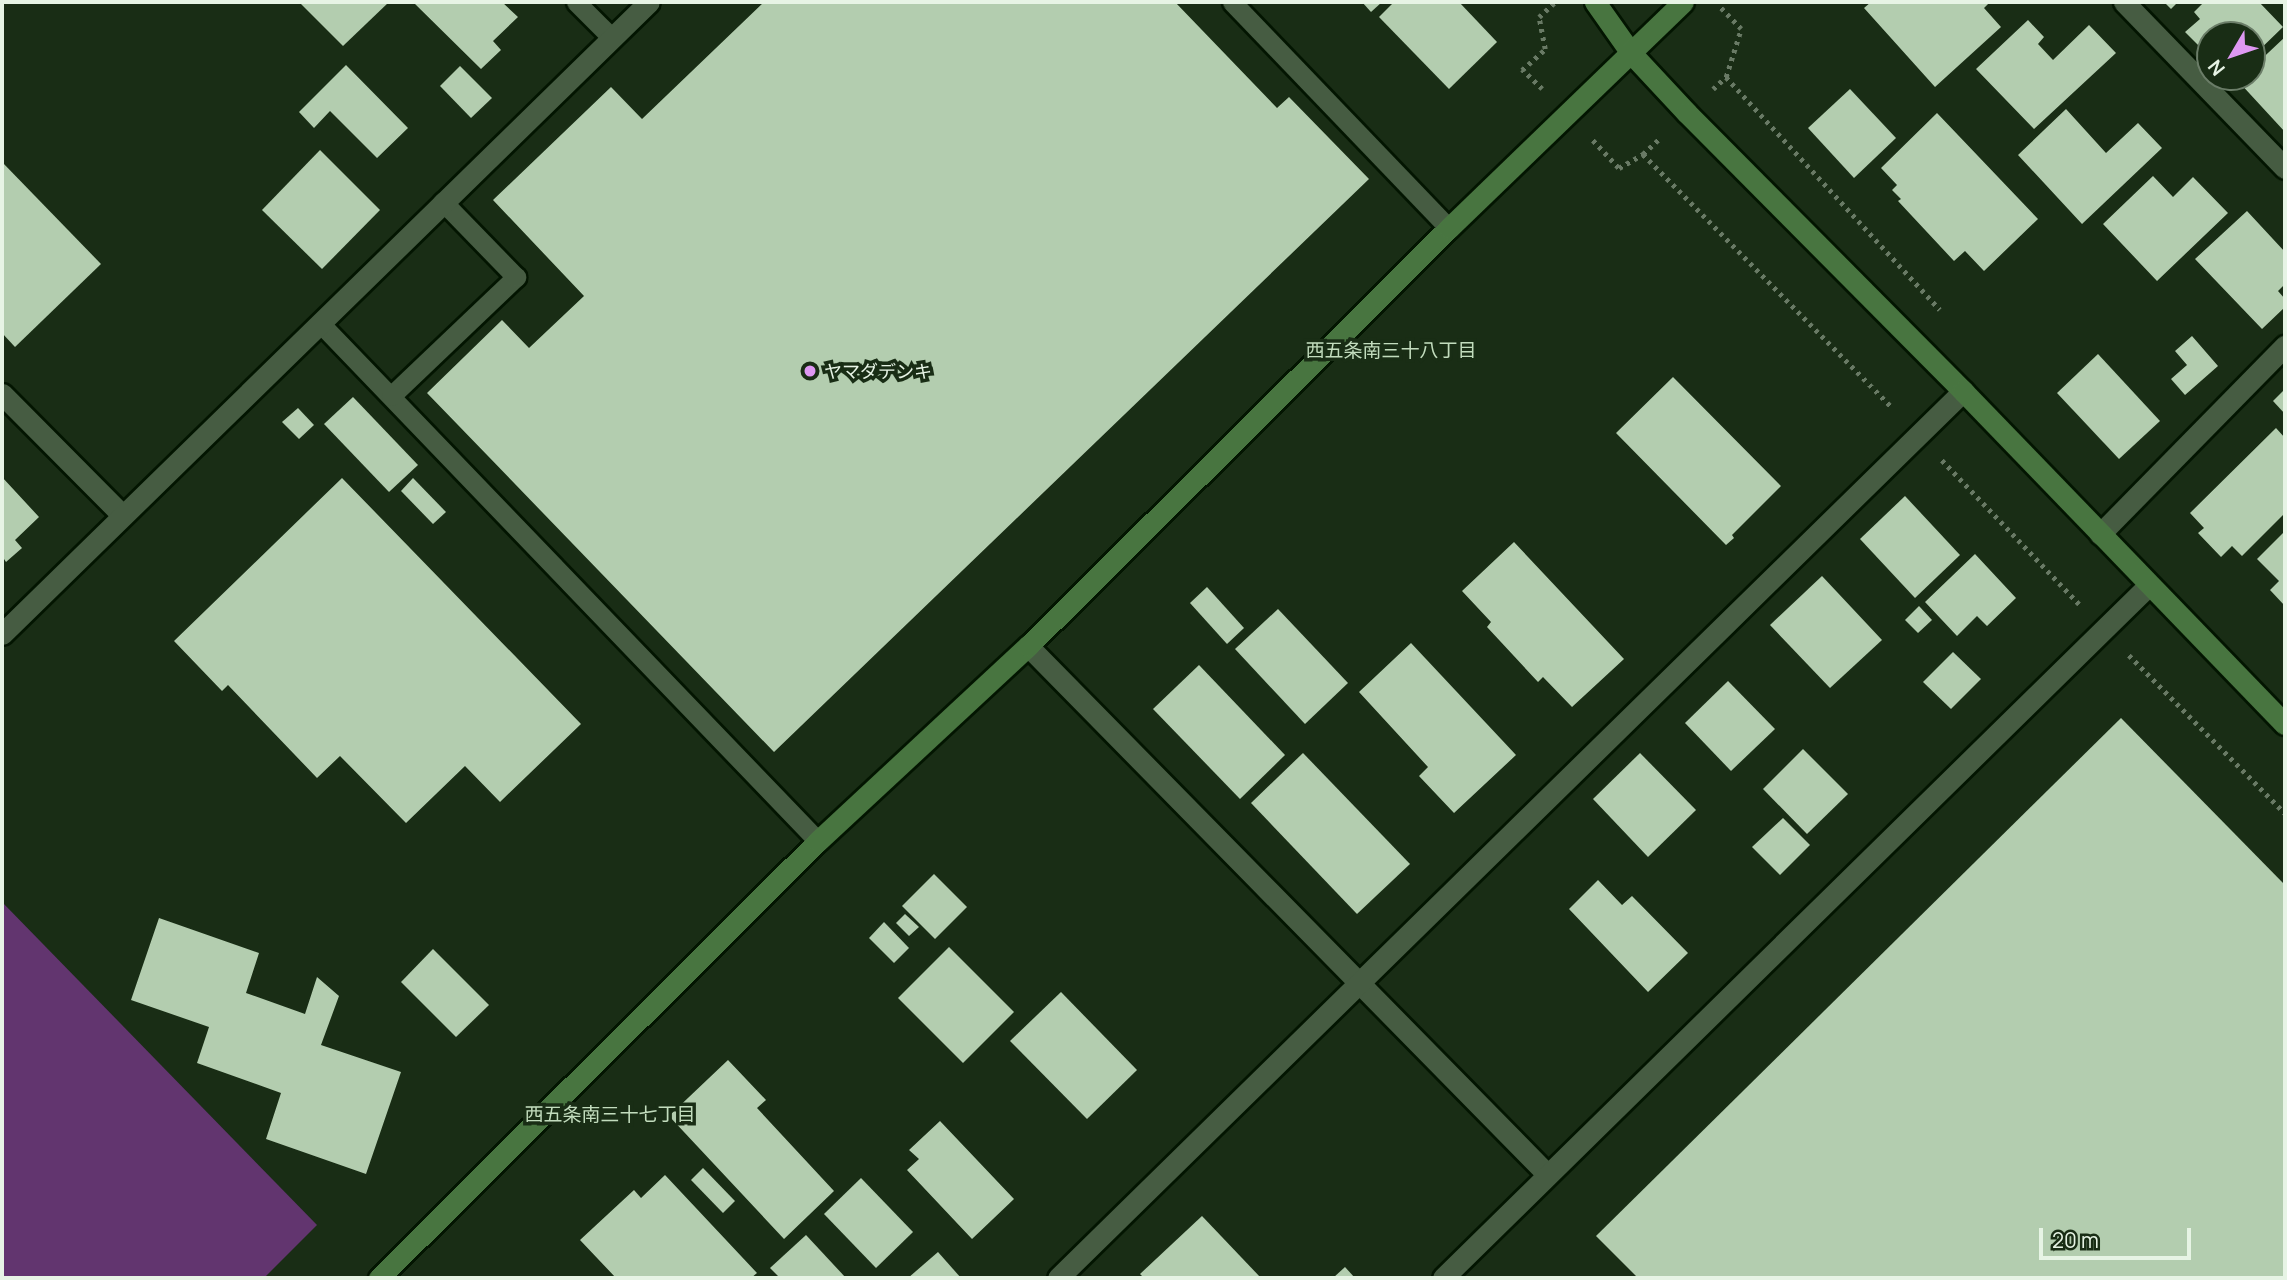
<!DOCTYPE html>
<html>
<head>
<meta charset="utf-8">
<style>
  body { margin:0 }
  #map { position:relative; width:2287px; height:1280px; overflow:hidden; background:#192d15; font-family:Manrope,"Noto Sans JP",sans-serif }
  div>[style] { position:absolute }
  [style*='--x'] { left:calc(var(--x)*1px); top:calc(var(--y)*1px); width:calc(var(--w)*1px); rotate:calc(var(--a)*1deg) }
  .green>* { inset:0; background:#62356f }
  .building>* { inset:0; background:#b3cdaf }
  .path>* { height:4.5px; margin-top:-2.25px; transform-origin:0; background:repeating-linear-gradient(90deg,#697a65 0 3.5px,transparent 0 8.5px) }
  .roads { filter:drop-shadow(2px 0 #031501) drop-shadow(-2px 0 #031501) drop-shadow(0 2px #031501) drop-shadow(0 -2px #031501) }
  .lane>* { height:19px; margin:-9.5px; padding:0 9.5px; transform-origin:9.5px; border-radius:9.5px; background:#465c42 }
  .street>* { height:21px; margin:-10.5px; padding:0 10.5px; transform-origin:10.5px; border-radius:10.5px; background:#465c42 }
  .secondary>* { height:21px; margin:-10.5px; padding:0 10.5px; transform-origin:10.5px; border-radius:10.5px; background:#487540 }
  .dots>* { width:19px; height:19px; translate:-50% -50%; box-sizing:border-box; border:4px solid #192d15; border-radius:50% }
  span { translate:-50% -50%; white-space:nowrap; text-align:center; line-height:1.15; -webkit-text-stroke:7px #192d15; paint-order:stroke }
  .poi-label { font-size:18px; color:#e7f4e5 }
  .left { translate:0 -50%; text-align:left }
  .neighbourhood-label { font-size:19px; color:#c2dcbd }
  .frame { position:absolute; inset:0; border:4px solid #e7f4e5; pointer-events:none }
  .north { position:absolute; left:2196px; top:21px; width:70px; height:70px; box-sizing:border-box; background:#192d15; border:2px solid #6b7d68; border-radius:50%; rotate:231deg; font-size:19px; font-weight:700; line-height:28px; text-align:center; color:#e7f4e5 }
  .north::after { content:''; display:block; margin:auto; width:24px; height:32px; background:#de98f2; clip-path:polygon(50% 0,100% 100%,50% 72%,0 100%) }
  .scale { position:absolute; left:2039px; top:1228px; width:152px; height:32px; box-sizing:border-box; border:4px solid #e7f4e5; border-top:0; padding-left:9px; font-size:21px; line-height:24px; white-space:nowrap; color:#e7f4e5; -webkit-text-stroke:5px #192d15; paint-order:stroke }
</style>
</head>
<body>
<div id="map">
  <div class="green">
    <div style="clip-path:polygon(2px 902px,317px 1225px,264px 1278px,2px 1278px)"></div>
  </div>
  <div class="building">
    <div style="clip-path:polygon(299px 2px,389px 2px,343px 46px)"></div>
    <div style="clip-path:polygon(413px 2px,502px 2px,518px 17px,493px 41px,501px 50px,481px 69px)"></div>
    <div style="clip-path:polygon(764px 2px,1175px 2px,1277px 108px,1289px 97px,1369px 179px,774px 752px,427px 393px,502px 320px,529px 348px,584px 296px,493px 200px,611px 87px,642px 119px)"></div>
    <div style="clip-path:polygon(1362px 2px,1382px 2px,1371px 12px)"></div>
    <div style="clip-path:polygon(1394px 2px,1459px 2px,1497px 42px,1449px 89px,1379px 17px)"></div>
    <div style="clip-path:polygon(1871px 2px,1990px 2px,1984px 8px,2001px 27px,1935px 87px,1864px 8px)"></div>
    <div style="clip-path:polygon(2164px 2px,2178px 2px,2171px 9px)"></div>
    <div style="clip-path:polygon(2204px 2px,2259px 2px,2283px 27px,2252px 57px,2252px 35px,2210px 35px,2210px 57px,2185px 32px,2200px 19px,2194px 12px)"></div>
    <div style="clip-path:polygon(2028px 20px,2044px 37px,2038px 44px,2053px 60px,2089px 25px,2116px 53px,2034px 129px,1976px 69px)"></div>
    <div style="clip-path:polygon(2285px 37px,2285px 132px,2238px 81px,2242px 77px,2252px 77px,2252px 68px)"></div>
    <div style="clip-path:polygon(346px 65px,408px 128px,377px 158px,330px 111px,314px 128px,299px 112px)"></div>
    <div style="clip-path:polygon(460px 66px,492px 98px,471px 118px,440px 86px)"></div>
    <div style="clip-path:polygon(1850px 89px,1896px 138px,1854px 178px,1808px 128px)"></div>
    <div style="clip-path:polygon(2066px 109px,2106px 153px,2138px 123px,2162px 148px,2082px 224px,2018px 155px)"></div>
    <div style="clip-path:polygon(1937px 113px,2038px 219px,1984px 271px,1965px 251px,1954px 261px,1898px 201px,1901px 199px,1892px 190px,1897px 185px,1881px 168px)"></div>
    <div style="clip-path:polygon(320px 150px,380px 210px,322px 269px,262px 210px)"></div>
    <div style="clip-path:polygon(2px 162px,101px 264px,15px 347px,2px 333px)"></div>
    <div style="clip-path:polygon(2153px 176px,2173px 197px,2193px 177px,2228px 213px,2157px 281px,2103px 224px)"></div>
    <div style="clip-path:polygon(2247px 211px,2285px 252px,2285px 284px,2278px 291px,2285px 299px,2285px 307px,2262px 329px,2195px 259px)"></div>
    <div style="clip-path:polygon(2192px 336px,2218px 366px,2185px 395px,2171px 379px,2187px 365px,2175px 351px)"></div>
    <div style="clip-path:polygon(2098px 354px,2160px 421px,2119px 459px,2057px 393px)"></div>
    <div style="clip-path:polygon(1673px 377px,1781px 486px,1732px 535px,1734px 538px,1726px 545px,1616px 433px)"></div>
    <div style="clip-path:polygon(2285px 389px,2285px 414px,2273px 401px)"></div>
    <div style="clip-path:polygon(353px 397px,418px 465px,389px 492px,324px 424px)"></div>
    <div style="clip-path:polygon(298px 408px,314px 425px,299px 439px,282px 422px)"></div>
    <div style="clip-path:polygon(2276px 428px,2285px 438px,2285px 513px,2242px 556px,2232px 546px,2221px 557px,2198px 533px,2204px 528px,2190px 513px)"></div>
    <div style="clip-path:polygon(2px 477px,39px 517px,15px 540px,22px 548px,6px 562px,2px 556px)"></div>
    <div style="clip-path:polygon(342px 478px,581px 724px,500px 802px,465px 766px,406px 823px,340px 756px,317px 778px,228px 685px,222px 691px,174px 641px)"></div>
    <div style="clip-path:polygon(413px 478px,446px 512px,433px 524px,401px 491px)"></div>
    <div style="clip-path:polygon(1905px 496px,1960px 555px,1915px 598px,1860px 539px)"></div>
    <div style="clip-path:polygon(2285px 531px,2285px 606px,2270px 590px,2279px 581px,2257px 559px)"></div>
    <div style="clip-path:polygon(1514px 542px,1624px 659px,1572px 707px,1543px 677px,1538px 682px,1487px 627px,1491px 622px,1462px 591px)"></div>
    <div style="clip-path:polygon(1975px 554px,2016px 598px,1987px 626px,1977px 616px,1957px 636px,1925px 602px)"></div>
    <div style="clip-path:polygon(1822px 576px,1882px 640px,1830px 688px,1770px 625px)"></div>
    <div style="clip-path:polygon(1207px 587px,1244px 628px,1227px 644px,1190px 603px)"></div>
    <div style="clip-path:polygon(1919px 606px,1932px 620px,1918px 633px,1905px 620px)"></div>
    <div style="clip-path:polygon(1278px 609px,1348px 683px,1305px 724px,1235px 649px)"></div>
    <div style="clip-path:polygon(1411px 643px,1516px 755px,1454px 813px,1419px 776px,1428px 767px,1359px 692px)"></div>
    <div style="clip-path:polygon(1953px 652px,1981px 679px,1951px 709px,1923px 682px)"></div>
    <div style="clip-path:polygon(1199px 665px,1285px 755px,1240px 799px,1153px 709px)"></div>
    <div style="clip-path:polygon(1728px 681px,1775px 729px,1731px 771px,1685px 723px)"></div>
    <div style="clip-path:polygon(2121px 718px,2285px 885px,2285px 1278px,1638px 1278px,1596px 1236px)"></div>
    <div style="clip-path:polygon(1803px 749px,1848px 794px,1807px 834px,1763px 789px)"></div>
    <div style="clip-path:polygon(1303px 753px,1410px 864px,1357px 914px,1251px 803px)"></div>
    <div style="clip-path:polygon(1640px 753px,1696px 810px,1648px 857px,1593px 799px)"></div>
    <div style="clip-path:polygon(1783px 818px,1810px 845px,1780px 875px,1752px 847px)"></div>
    <div style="clip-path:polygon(934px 874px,967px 907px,935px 939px,902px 906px)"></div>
    <div style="clip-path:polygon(1598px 880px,1622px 905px,1632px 896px,1688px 953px,1648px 992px,1569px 909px)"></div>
    <div style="clip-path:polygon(905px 914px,919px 927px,909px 936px,896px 923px)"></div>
    <div style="clip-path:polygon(159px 918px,259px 953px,246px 993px,305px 1014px,317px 977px,339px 996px,321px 1045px,401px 1072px,366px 1174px,266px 1139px,281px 1093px,197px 1063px,209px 1027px,131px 1000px)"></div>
    <div style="clip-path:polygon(884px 922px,909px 948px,894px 963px,869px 938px)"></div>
    <div style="clip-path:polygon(949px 947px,1014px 1012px,963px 1063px,898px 998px)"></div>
    <div style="clip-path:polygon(433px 949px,489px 1005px,456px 1037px,401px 982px)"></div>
    <div style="clip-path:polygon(1061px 992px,1137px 1070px,1087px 1119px,1010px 1041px)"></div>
    <div style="clip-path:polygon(728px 1060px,766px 1100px,757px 1108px,834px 1191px,784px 1239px,669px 1116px)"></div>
    <div style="clip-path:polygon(940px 1121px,1014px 1199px,972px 1239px,907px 1170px,919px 1159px,909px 1150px)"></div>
    <div style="clip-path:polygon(703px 1168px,735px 1201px,723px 1213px,691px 1180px)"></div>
    <div style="clip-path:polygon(665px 1175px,757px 1273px,751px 1278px,616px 1278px,580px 1240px,634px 1190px,641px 1198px)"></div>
    <div style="clip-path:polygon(861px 1178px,913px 1232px,876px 1268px,824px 1214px)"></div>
    <div style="clip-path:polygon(1202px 1216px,1261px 1278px,1144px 1278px,1140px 1274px)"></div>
    <div style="clip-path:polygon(806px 1235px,846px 1278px,780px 1278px,770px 1268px)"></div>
    <div style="clip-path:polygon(938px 1252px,961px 1278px,908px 1278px)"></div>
    <div style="clip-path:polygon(1345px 1267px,1355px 1278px,1333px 1278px)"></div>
  </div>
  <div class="path">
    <div style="--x:1726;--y:77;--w:316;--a:47.4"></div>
    <div style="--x:1542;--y:89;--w:28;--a:-136"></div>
    <div style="--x:1522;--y:70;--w:31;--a:-42"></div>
    <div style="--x:1545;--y:49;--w:33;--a:-101"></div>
    <div style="--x:1539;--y:17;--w:22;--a:-43"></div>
    <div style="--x:1713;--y:89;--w:18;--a:-43"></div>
    <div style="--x:1726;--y:77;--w:50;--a:-72.6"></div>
    <div style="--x:1741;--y:29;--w:32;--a:-134"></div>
    <div style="--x:1593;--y:140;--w:38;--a:47"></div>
    <div style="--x:1619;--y:168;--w:28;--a:-30"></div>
    <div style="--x:1643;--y:154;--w:23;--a:-43"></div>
    <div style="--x:1643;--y:154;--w:356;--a:45.5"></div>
    <div style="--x:1942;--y:460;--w:199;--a:46.4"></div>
    <div style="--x:2129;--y:655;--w:222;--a:45.4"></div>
  </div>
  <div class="roads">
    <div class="lane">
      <div style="--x:576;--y:2;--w:51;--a:45"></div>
      <div style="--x:1232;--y:2;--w:313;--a:46.2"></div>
      <div style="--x:320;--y:323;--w:719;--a:46.13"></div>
      <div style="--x:391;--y:396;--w:173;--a:-43.6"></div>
      <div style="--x:516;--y:277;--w:105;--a:-134.2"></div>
    </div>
    <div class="street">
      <div style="--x:2124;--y:2;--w:231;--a:45.9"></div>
      <div style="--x:2;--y:394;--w:170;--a:45.2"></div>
      <div style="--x:2100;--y:534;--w:264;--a:-45.5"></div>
      <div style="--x:2;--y:634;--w:904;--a:-44.33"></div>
      <div style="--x:1028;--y:646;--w:739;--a:45.49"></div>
      <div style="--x:1058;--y:1278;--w:1267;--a:-44.42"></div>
      <div style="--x:1443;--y:1278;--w:989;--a:-44.47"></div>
    </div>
    <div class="secondary">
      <div style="--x:1595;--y:2;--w:62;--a:54.8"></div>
      <div style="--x:1631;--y:53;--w:82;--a:47"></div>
      <div style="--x:1687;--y:113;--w:392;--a:45.2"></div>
      <div style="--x:1963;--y:391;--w:463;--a:46"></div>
      <div style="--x:379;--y:1278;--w:619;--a:-44.87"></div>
      <div style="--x:818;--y:841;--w:287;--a:-42.9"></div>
      <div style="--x:1028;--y:646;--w:593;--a:-44.8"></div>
      <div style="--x:1449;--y:228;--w:325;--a:-44"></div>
    </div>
  </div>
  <div class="dots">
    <div style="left:810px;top:371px;background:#de98f2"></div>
  </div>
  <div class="poi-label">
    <span class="left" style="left:824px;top:371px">ヤマダデンキ</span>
  </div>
  <div class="neighbourhood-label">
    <span style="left:1391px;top:351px">西五条南三十八丁目</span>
    <span style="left:610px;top:1115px">西五条南三十七丁目</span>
  </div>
  <div class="frame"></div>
  <div class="north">N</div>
  <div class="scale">20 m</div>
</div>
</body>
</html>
